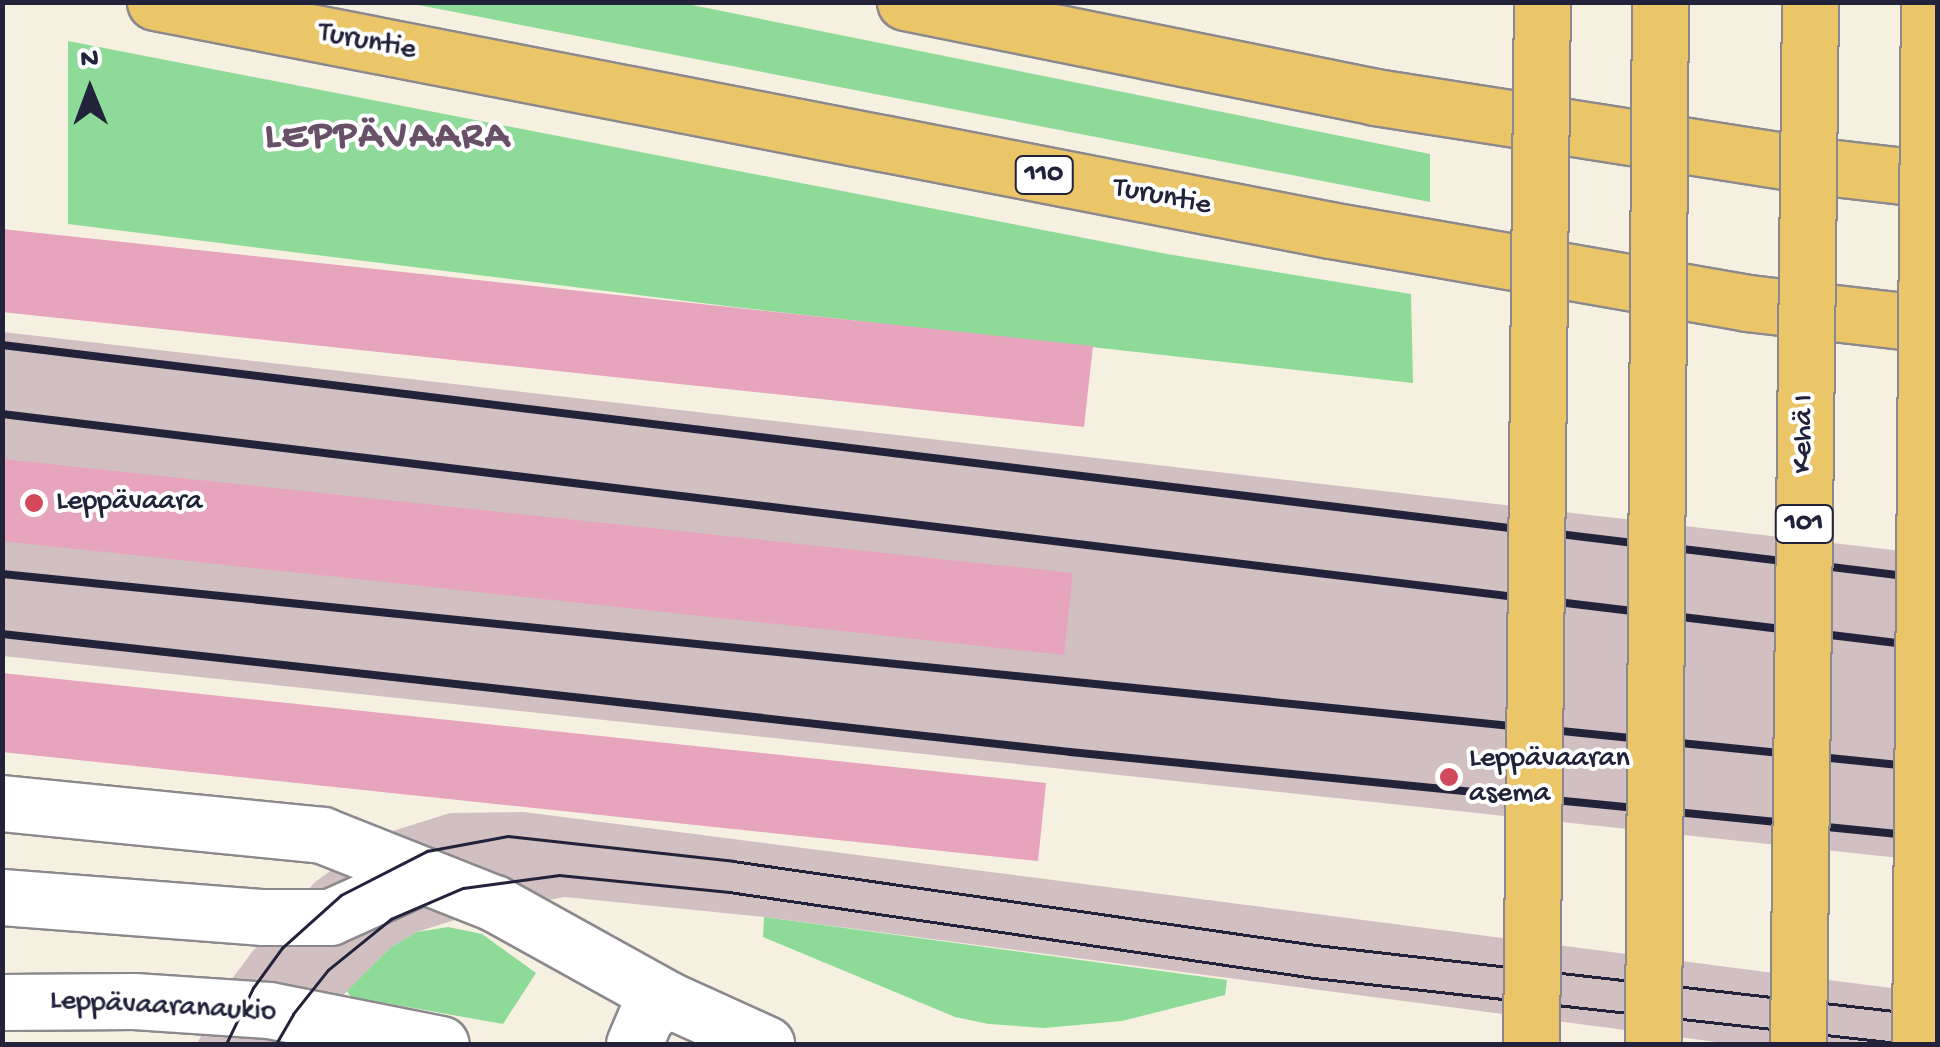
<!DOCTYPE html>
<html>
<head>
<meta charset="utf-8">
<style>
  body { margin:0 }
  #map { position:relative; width:1940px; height:1047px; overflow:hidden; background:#f6f0e0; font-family:"Gochi Hand",sans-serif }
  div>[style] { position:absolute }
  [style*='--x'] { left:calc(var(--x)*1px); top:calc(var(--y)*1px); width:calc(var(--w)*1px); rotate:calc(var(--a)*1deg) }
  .industrial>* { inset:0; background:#d2bfc1 }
  .green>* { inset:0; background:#8edb99 }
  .building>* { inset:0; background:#e7a5bd }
  .roads { filter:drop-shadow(2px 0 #8c898e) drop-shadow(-2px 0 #8c898e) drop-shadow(0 2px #8c898e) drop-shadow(0 -2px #8c898e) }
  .street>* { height:55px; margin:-27.5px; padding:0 27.5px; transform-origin:27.5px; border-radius:27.5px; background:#fff }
  .primary>* { height:55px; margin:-27.5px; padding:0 27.5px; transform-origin:27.5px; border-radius:27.5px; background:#ebc669 }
  .tram>* { height:2.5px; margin:-1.25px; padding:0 1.25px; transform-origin:1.25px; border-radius:1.25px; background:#22223b }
  .rail>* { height:8px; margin:-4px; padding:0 4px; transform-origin:4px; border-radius:4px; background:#22223b }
  .bridges { filter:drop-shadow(2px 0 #8c898e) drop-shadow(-2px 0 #8c898e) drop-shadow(0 2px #8c898e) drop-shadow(0 -2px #8c898e) }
  .highway-bridge>* { height:55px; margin:-27.5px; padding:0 27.5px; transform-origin:27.5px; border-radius:27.5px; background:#ebc669 }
  .dots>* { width:28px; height:28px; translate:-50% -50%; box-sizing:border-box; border:5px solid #fff; border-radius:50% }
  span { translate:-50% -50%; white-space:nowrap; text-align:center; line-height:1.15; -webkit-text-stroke:8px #fff; paint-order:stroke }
  .shield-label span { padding:2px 8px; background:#fff; border:2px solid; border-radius:8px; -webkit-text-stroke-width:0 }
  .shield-label { font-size:28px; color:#22223b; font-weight:700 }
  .street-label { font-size:30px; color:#22223b }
  .poi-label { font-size:30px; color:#22223b }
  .left { translate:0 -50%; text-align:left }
  .district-label { font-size:40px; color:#675068; font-weight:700; letter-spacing:2.5px }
  .frame { position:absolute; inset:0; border:5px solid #22223b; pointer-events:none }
  .north { position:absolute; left:40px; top:40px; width:100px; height:100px; -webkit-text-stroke:8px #fff; paint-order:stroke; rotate:359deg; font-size:28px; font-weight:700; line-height:40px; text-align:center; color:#22223b }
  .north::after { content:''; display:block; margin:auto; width:35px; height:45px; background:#22223b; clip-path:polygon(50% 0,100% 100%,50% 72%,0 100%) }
</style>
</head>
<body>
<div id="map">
  <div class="industrial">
    <div style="clip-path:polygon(3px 332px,1937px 555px,1937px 862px,3px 656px)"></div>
    <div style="clip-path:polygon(524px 812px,1938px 994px,1937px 1044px,1732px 1044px,764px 917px,565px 897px,483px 911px,417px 932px,390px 948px,295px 1044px,197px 1044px,226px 987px,252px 952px,315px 882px,380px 835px,450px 813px)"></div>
  </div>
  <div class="green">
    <div style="clip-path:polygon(408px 3px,682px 3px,1430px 154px,1430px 202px)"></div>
    <div style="clip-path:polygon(68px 41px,1167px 254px,1411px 294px,1413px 383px,734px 307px,68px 224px)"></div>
    <div style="clip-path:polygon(764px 917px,1227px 980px,1225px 995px,1122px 1021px,1044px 1028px,989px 1024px,955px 1017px,763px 937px)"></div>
    <div style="clip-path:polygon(448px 927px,482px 934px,536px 973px,503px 1024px,351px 997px,347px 991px,390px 948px,417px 932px)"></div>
  </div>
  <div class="building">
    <div style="clip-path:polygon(2px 229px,1093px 346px,1084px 427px,2px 312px)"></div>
    <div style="clip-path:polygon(2px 459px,1073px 573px,1064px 655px,2px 541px)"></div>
    <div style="clip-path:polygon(2px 673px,1046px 783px,1038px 861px,2px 752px)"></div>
  </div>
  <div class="roads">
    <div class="street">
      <div style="--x:2;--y:803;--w:322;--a:5.7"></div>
      <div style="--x:322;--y:835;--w:185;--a:21.6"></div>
      <div style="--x:494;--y:903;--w:198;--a:29"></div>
      <div style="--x:667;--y:999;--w:109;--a:24.4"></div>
      <div style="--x:2;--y:897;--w:262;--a:4.4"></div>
      <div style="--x:263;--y:917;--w:67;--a:0"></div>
      <div style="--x:330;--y:917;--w:102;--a:-24.3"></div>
      <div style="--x:2;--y:1002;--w:132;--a:-0.4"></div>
      <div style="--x:134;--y:1001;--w:135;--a:3.8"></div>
      <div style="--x:269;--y:1010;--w:175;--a:11.2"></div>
      <div style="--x:634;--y:1044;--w:30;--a:-67"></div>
      <div style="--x:646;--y:1016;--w:27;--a:-39"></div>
    </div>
    <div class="primary">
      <div style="--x:155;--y:2;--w:1197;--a:10.98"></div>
      <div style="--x:1330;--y:230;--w:424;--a:9.9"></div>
      <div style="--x:1748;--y:303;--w:191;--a:6.6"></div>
      <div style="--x:905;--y:2;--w:480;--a:11.4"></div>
      <div style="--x:1375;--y:97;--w:447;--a:8.9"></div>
      <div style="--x:1817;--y:166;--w:122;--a:6.6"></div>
    </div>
  </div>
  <div class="tram">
    <div style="--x:226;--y:1044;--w:62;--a:-64.3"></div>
    <div style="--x:253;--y:988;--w:49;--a:-54.1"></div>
    <div style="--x:282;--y:948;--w:79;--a:-41.9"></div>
    <div style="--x:341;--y:895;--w:97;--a:-27.1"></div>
    <div style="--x:427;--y:851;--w:82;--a:-10.5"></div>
    <div style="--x:508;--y:836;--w:226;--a:6.3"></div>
    <div style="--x:733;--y:861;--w:589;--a:8.2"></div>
    <div style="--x:1316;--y:945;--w:626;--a:6.51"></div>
    <div style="--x:276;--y:1044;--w:34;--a:-60"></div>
    <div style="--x:293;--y:1014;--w:56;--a:-51.5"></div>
    <div style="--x:328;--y:970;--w:81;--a:-39"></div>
    <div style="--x:391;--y:919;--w:78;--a:-23.3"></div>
    <div style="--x:463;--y:888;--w:97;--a:-7.7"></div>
    <div style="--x:559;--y:875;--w:171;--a:5.7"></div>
    <div style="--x:729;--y:892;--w:591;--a:8.36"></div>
    <div style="--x:1314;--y:978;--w:597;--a:6.35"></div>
  </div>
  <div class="rail">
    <div style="--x:2;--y:345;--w:1950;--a:6.92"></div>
    <div style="--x:2;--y:414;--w:1950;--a:6.89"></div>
    <div style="--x:2;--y:574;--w:1946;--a:5.75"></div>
    <div style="--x:2;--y:634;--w:1074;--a:6.3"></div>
    <div style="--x:1070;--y:752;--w:872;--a:5.66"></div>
  </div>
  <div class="bridges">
    <div class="highway-bridge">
      <div style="--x:1531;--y:1044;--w:1042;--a:-89.4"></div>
      <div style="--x:1653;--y:1044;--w:1042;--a:-89.62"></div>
      <div style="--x:1798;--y:1044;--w:1042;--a:-89.34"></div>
      <div style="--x:1920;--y:1044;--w:1042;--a:-89.51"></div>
    </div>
  </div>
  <div class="dots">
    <div style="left:34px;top:503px;background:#d1495b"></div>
    <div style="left:1449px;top:777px;background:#d1495b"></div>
  </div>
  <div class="shield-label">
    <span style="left:1044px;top:175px">110</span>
    <span style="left:1804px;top:524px">101</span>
  </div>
  <div class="street-label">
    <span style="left:367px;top:43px;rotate:11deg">Turuntie</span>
    <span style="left:1162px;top:198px;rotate:11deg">Turuntie</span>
    <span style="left:1805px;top:434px;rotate:-89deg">Kehä I</span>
    <span style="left:163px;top:1008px;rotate:3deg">Leppävaaranaukio</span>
  </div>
  <div class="poi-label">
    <span class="left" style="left:56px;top:503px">Leppävaara</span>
    <span class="left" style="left:1469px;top:777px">Leppävaaran<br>asema</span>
  </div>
  <div class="district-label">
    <span style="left:388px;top:138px">LEPPÄVAARA</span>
  </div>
  <div class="frame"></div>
  <div class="north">N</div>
</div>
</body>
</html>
